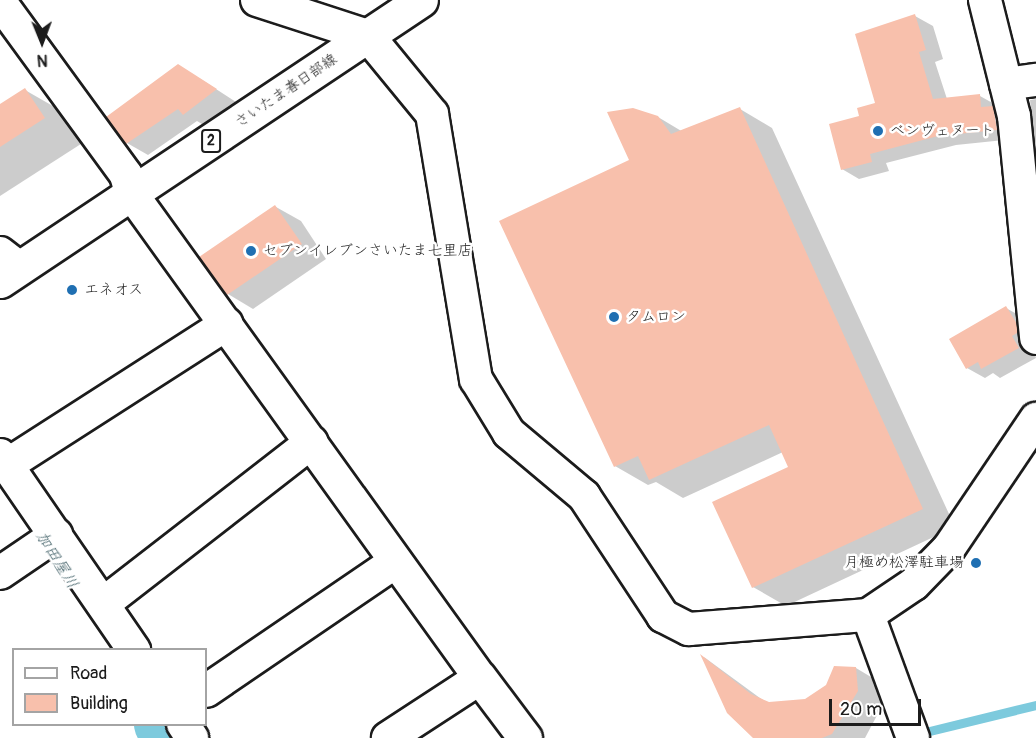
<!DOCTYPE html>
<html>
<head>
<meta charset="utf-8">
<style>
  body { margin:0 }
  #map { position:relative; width:1036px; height:738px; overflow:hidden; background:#fff; font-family:Pangolin,"Klee One",sans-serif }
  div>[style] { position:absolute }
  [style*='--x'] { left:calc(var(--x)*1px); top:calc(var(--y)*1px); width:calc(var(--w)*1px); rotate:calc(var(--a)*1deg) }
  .shadow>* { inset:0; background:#0003 }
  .stream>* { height:9px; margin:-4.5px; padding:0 4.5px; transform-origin:4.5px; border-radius:4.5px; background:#7dcadd }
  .river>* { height:56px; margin:-28px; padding:0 28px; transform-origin:28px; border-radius:28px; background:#7dcadd }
  .building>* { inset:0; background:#f8c0ac }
  .roads { filter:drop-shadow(2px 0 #1c1c1c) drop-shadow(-2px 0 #1c1c1c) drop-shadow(0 2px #1c1c1c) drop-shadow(0 -2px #1c1c1c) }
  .minor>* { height:32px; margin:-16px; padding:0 16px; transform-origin:16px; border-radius:16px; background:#fff }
  .tertiary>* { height:33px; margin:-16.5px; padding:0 16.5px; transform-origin:16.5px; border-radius:16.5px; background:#fff }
  .primary>* { height:33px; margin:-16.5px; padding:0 16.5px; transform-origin:16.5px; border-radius:16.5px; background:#fff }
  .dots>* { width:16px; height:16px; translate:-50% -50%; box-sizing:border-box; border:3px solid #fff; border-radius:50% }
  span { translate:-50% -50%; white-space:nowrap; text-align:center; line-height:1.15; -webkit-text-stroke:5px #fff; paint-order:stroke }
  .shield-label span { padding:2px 4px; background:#fff; border:2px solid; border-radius:4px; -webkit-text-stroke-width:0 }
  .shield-label { font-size:14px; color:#1c1c1c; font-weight:700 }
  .street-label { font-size:15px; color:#1c1c1c }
  .poi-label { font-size:15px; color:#1c1c1c }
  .left { translate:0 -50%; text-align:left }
  .right { translate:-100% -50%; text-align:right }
  .water-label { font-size:16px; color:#436269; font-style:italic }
  .legend { position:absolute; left:12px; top:648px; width:195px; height:78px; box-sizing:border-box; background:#fff; border:2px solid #a4a4a4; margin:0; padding:8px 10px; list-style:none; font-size:18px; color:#1c1c1c }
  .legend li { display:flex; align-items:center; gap:12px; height:30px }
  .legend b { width:30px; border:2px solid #a4a4a4 }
  .north { position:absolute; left:12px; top:12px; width:60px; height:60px; -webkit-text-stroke:4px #fff; paint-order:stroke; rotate:179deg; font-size:16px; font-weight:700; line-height:24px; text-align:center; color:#1c1c1c }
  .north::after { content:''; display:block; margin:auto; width:21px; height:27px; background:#1c1c1c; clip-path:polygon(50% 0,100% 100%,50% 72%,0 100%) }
  .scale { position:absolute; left:829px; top:699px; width:92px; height:27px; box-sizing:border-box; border:3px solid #1c1c1c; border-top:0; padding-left:8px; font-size:18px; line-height:21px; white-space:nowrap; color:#1c1c1c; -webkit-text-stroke:4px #fff; paint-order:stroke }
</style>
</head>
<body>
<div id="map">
  <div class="shadow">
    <div style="clip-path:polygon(915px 16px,933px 26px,943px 59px,935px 62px,947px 99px,980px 96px,998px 106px,1014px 139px,956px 145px,886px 163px,889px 171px,859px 179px,842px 169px,861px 117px,877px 104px)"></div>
    <div style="clip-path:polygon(199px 78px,236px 102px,205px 126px,197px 121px,148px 155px,127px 143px,108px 118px)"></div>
    <div style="clip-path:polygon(25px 90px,65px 113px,84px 142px,0 196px,0 106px)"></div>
    <div style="clip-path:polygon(1036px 99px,1036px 158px,1030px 100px)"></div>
    <div style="clip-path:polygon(740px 109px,772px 128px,955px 527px,786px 606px,753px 587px,790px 468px,783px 452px,683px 498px,656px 482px,648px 485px,615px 466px,631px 161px,658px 117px,683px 132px)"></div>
    <div style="clip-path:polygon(276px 207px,301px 221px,326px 259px,253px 309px,228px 294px)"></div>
    <div style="clip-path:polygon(1006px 308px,1024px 318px,1036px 358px,1000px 378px,993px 373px,985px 378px,967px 368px)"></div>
    <div style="clip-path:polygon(704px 657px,768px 704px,806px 701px,856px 668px,881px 683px,882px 706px,865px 738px,755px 738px,729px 713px)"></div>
  </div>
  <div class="stream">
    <div style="--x:917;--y:734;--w:122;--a:-13.7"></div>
  </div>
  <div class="river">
    <div style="--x:162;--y:724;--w:17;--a:57"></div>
  </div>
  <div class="building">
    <div style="clip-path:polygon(915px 14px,926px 50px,919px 52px,933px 99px,980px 94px,981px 107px,993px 106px,997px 130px,938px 136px,870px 154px,872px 162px,841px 170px,829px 124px,859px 116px,857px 108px,875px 103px,855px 34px)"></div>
    <div style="clip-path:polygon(178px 64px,217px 89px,183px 115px,178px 109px,126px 144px,106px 117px)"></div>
    <div style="clip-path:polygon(25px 88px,45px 118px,0 147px,0 104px)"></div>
    <div style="clip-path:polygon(740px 107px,923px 509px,752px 588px,712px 502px,788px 467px,769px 425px,649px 480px,638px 456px,614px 467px,499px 221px,629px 160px,607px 112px,633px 108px,658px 116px,671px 134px)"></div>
    <div style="clip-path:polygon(275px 205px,302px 244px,227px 295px,199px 257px)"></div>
    <div style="clip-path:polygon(1006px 306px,1017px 324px,1017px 333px,1012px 336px,1019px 348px,981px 369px,978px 362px,966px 369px,949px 339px)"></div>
    <div style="clip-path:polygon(700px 654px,751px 694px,769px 702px,805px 699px,826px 685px,834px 666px,856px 667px,858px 691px,832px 734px,822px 738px,753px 738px,727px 713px)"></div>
  </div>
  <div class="roads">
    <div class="minor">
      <div style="--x:257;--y:0;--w:117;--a:18"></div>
      <div style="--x:368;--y:36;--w:101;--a:50.6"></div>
      <div style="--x:432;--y:114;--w:269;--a:80.6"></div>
      <div style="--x:476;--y:379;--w:63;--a:58.6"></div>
      <div style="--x:509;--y:433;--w:98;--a:40"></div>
      <div style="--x:584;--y:496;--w:144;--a:56.6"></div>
      <div style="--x:663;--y:616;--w:29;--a:27"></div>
      <div style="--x:689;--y:629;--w:180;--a:-4.5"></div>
      <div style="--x:868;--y:615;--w:55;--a:-34"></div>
      <div style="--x:914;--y:584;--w:50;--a:-45.8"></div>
      <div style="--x:949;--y:548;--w:156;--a:-56"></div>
      <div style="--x:985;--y:0;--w:120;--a:76"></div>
      <div style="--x:1014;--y:116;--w:223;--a:84.3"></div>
      <div style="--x:0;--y:2;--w:214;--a:53.9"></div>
      <div style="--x:126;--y:175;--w:19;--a:74"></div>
      <div style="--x:131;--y:193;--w:598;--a:54.26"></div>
      <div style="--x:480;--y:678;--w:110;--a:146.9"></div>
      <div style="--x:1006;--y:84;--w:30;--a:-8"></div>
      <div style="--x:0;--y:253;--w:23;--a:38"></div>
      <div style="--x:0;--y:455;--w:237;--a:55.5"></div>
      <div style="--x:7;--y:465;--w:261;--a:-32.7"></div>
      <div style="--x:0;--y:573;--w:68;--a:-34.2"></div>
      <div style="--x:103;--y:604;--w:264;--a:-37.8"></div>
      <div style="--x:868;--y:615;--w:131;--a:69.9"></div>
      <div style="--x:206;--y:691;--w:229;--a:-34.3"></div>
      <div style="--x:183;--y:724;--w:17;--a:57"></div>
    </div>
    <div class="tertiary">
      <div style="--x:480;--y:678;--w:75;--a:53.1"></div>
    </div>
    <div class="primary">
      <div style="--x:0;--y:281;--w:506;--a:-33.72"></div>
    </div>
  </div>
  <div class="dots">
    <div style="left:878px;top:131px;background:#1f6fb2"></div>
    <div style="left:251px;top:251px;background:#1f6fb2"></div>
    <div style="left:72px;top:290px;background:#1f6fb2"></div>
    <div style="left:614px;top:317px;background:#1f6fb2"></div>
    <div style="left:976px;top:563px;background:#1f6fb2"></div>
  </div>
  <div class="shield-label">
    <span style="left:211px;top:141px">2</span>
  </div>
  <div class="street-label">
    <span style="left:286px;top:91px;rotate:-34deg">さいたま春日部線</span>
  </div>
  <div class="poi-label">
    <span class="left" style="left:890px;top:131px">ベンヴェヌート</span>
    <span class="left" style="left:263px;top:251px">セブンイレブンさいたま七里店</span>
    <span class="left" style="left:84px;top:290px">エネオス</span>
    <span class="left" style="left:626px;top:317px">タムロン</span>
    <span class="right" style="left:964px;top:563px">月極め松澤駐車場</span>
  </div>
  <div class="water-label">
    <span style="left:57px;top:560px;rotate:58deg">加田屋川</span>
  </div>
  <ul class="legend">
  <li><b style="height:8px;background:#fff"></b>Road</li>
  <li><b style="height:16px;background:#f8c0ac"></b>Building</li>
  </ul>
  <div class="north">N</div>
  <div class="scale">20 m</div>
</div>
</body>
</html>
